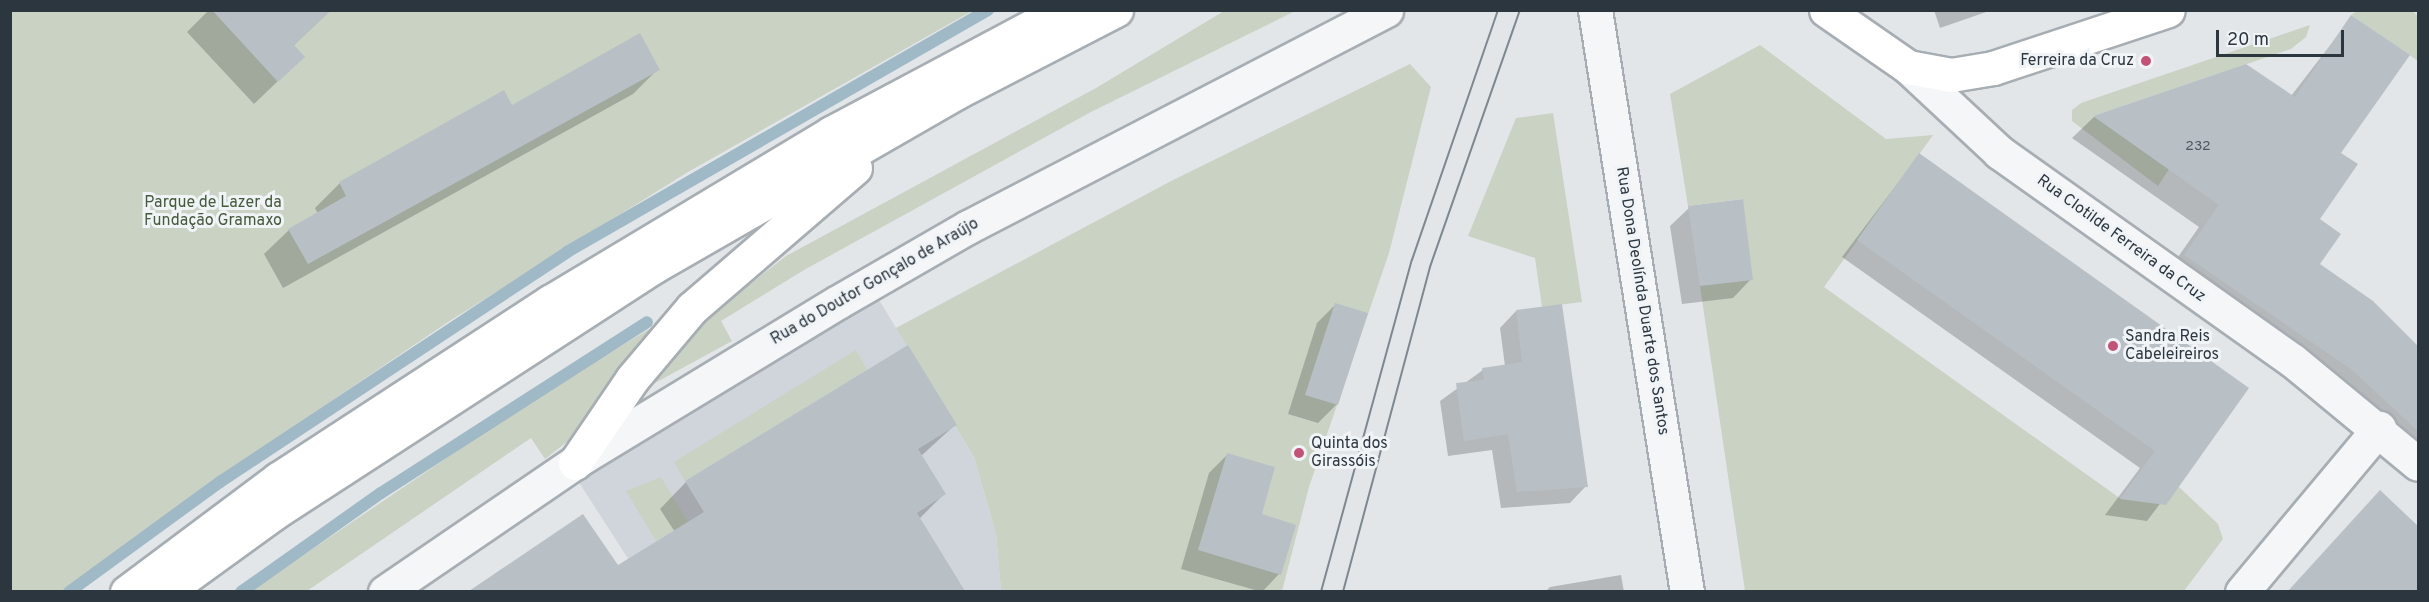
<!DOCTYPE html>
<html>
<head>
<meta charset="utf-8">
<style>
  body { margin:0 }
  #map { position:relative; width:2429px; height:602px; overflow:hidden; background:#e2e6e9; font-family:Overpass,sans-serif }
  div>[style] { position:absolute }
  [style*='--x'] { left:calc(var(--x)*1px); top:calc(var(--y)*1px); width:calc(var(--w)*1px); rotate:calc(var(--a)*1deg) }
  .built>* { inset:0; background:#d0d5db }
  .green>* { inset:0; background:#cad2c4 }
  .shadow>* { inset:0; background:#0003 }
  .stream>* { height:12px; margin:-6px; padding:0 6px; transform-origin:6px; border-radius:6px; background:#a0b9c6 }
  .building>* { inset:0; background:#b9c0c5 }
  .roads { filter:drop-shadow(2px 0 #a7aeb3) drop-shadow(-2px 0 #a7aeb3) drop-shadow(0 2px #a7aeb3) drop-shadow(0 -2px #a7aeb3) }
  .minor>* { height:33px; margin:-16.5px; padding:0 16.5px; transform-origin:16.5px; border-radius:16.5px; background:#f4f6f8 }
  .secondary>* { height:33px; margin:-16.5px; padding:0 16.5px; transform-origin:16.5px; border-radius:16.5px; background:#fff }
  .trunk>* { height:33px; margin:-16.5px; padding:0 16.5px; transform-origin:16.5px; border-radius:16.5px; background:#fff }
  .tram>* { height:1.5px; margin:-0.75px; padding:0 0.75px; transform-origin:0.75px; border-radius:0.75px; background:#7d8891 }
  .dots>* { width:16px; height:16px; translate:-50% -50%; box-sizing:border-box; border:3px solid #f1f4f7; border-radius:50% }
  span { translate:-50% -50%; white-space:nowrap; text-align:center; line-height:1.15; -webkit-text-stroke:6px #f1f4f7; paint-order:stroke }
  .number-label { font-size:14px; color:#4e5860 }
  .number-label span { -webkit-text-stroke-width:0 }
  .poi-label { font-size:16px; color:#2b363f }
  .right { translate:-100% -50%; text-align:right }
  .left { translate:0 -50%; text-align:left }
  .park-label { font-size:16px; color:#455a3a }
  .street-label { font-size:16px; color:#2b363f }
  .frame { position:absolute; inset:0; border:12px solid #2b363f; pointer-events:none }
  .scale { position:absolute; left:2216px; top:30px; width:128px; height:27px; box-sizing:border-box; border:3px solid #2b363f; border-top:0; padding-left:8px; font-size:18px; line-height:21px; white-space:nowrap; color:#2b363f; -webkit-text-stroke:4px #f1f4f7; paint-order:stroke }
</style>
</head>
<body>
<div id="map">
  <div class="built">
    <div style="clip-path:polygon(873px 290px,974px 457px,996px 534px,1001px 591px,652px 591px,653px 569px,629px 560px,571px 470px)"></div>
  </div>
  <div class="green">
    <div style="clip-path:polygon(10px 11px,972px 11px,688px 172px,448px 322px,218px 478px,64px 592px,11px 591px)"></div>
    <div style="clip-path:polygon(1224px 11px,1295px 11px,1091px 112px,804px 270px,721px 321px,732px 341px,644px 389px,700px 323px,786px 256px,1096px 88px)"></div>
    <div style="clip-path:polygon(2357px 11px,2412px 11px,2418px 16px,2418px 61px,2351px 15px)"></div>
    <div style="clip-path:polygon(2310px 25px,2306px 37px,2291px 49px,2093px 116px,2169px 169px,2158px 186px,2072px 121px,2072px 110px,2081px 103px)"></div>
    <div style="clip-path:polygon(1760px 45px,1886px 139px,1933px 135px,1824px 287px,2121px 499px,2179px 487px,2218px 524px,2223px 539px,2184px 591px,1745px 591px,1700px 286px,1742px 199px,1688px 206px,1670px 94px)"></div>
    <div style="clip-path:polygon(1410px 64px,1431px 87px,1389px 253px,1309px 487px,1282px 591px,1001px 591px,996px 534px,974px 457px,896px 328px,1173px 180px)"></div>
    <div style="clip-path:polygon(1553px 113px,1582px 302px,1542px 307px,1535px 258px,1468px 236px,1516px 118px)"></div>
    <div style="clip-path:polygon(651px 328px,573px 437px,545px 459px,531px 438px,307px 591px,249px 592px,532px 400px)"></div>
    <div style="clip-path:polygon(856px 350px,867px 370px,685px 481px,674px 462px)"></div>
    <div style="clip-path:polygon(661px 477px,688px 522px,656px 541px,626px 491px)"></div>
  </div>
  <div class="shadow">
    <div style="clip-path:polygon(209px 10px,331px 10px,293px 46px,303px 57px,254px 104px,187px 32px)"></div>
    <div style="clip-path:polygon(1934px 10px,1992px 10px,1940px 28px)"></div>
    <div style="clip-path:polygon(2352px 17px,2339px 153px,2318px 219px,2318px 264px,2372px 303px,2418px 347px,2418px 473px,2164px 277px,2199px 227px,2072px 138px,2094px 117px,2246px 66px,2291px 96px)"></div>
    <div style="clip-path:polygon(658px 69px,633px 94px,283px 288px,264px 254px,289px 230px,318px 214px,315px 208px,340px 183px,511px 107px)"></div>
    <div style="clip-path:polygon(1919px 155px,2247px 388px,2147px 521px,2105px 515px,2140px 468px,1842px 257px)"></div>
    <div style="clip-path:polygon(1689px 208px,1751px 279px,1733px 298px,1682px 304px,1670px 226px)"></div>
    <div style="clip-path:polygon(1336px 304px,1337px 404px,1318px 423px,1288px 414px,1317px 323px)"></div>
    <div style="clip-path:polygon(1516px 311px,1586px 486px,1570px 503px,1501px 508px,1492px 450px,1448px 456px,1440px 401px,1483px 370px,1505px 366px,1500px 328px)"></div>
    <div style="clip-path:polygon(955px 425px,921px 456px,944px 494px,919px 519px,964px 592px,683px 592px,679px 586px,670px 592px,476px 592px,486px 582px,617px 567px,675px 532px,660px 509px,686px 482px)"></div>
    <div style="clip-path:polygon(1227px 455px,1260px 515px,1279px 574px,1262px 592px,1181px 569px,1209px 473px)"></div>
    <div style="clip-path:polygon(2380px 492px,2418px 527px,2418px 592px,2290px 592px)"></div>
    <div style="clip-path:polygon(1621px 575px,1624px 592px,1545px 592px,1550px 587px)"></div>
  </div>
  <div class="stream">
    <div style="--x:69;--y:592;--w:187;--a:-36.1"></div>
    <div style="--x:220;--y:482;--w:416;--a:-33.5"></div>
    <div style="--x:567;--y:252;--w:486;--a:-29.9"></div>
    <div style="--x:241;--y:592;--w:171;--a:-35.3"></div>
    <div style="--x:381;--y:493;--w:316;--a:-32.7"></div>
  </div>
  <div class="building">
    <div style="clip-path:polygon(212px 10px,331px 10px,294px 45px,305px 57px,278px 82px)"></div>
    <div style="clip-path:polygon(2351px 15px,2410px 55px,2341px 153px,2358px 164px,2320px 219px,2341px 234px,2320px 264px,2373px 301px,2418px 346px,2418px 431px,2351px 369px,2184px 255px,2219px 205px,2093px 116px,2246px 64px,2295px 97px)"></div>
    <div style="clip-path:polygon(640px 33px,660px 70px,308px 264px,288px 229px,346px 196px,339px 182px,504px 90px,512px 105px)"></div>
    <div style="clip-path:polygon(1919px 153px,2249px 388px,2166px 505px,2120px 499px,2155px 451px,1857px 240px)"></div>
    <div style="clip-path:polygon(1743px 199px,1753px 280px,1700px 286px,1688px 206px)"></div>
    <div style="clip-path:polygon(1335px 303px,1368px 313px,1338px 405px,1305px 395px)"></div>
    <div style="clip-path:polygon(1562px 304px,1588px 487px,1517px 492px,1508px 434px,1464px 441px,1456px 383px,1484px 380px,1482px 368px,1522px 362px,1516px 310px)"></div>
    <div style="clip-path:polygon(908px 345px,957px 425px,918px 449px,946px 494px,917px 513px,965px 591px,469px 591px,583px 514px,618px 565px,704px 512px,685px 481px)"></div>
    <div style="clip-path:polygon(1227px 453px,1275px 467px,1262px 514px,1296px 525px,1281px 575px,1198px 550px)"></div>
    <div style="clip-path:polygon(2380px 490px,2418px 526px,2418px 591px,2288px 591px)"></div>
  </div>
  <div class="roads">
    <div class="minor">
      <div style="--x:1595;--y:10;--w:589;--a:81.02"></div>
      <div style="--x:1908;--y:67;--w:125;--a:43"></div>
      <div style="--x:1999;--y:152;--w:359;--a:35.4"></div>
      <div style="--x:2292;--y:360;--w:163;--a:39.5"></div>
      <div style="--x:385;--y:592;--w:240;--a:-34.3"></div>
      <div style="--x:583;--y:457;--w:298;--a:-31.3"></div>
      <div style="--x:838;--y:302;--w:150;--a:-30"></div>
      <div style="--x:968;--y:227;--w:471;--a:-27.4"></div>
      <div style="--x:2242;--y:592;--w:214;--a:-50.1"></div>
    </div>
    <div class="secondary">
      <div style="--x:1826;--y:10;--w:100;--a:34.8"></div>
      <div style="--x:1908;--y:67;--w:44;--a:10.5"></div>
      <div style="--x:1951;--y:75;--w:43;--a:-9.5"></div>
      <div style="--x:1993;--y:68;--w:184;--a:-18.3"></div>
    </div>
    <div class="trunk">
      <div style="--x:575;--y:463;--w:102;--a:-55.8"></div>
      <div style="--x:632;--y:379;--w:93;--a:-49.8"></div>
      <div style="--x:692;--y:308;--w:215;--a:-40.7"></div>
      <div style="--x:127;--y:592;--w:189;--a:-36.8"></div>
      <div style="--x:278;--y:479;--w:325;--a:-33.1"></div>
      <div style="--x:550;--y:302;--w:328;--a:-31"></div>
      <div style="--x:831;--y:133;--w:262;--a:-28"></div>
      <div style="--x:165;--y:592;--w:135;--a:-35.9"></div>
      <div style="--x:274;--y:513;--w:452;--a:-33"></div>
      <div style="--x:653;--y:267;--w:351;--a:-29.9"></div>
      <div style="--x:957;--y:92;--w:179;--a:-27.3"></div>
    </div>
  </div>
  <div class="tram">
    <div style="--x:1321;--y:592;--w:344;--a:-74.7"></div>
    <div style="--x:1412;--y:260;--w:264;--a:-71"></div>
    <div style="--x:1343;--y:592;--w:336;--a:-75"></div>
    <div style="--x:1430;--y:267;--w:272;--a:-70.7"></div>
  </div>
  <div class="dots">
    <div style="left:2146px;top:61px;background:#c35276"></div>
    <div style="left:2113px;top:346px;background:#c35276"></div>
    <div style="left:1299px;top:453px;background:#c35276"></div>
  </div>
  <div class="number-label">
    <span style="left:2198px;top:147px">232</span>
  </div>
  <div class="poi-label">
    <span class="right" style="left:2134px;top:61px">Ferreira da Cruz</span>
    <span class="left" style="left:2125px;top:346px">Sandra Reis<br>Cabeleireiros</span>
    <span class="left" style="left:1311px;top:453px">Quinta dos<br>Girassóis</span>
  </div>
  <div class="park-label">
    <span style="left:213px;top:212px">Parque de Lazer da<br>Fundação Gramaxo</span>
  </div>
  <div class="street-label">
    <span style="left:2121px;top:239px;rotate:36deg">Rua Clotilde Ferreira da Cruz</span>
    <span style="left:875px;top:282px;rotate:-30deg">Rua do Doutor Gonçalo de Araújo</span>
    <span style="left:1642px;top:301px;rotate:81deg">Rua Dona Deolínda Duarte dos Santos</span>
  </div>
  <div class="frame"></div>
  <div class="scale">20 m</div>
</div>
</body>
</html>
